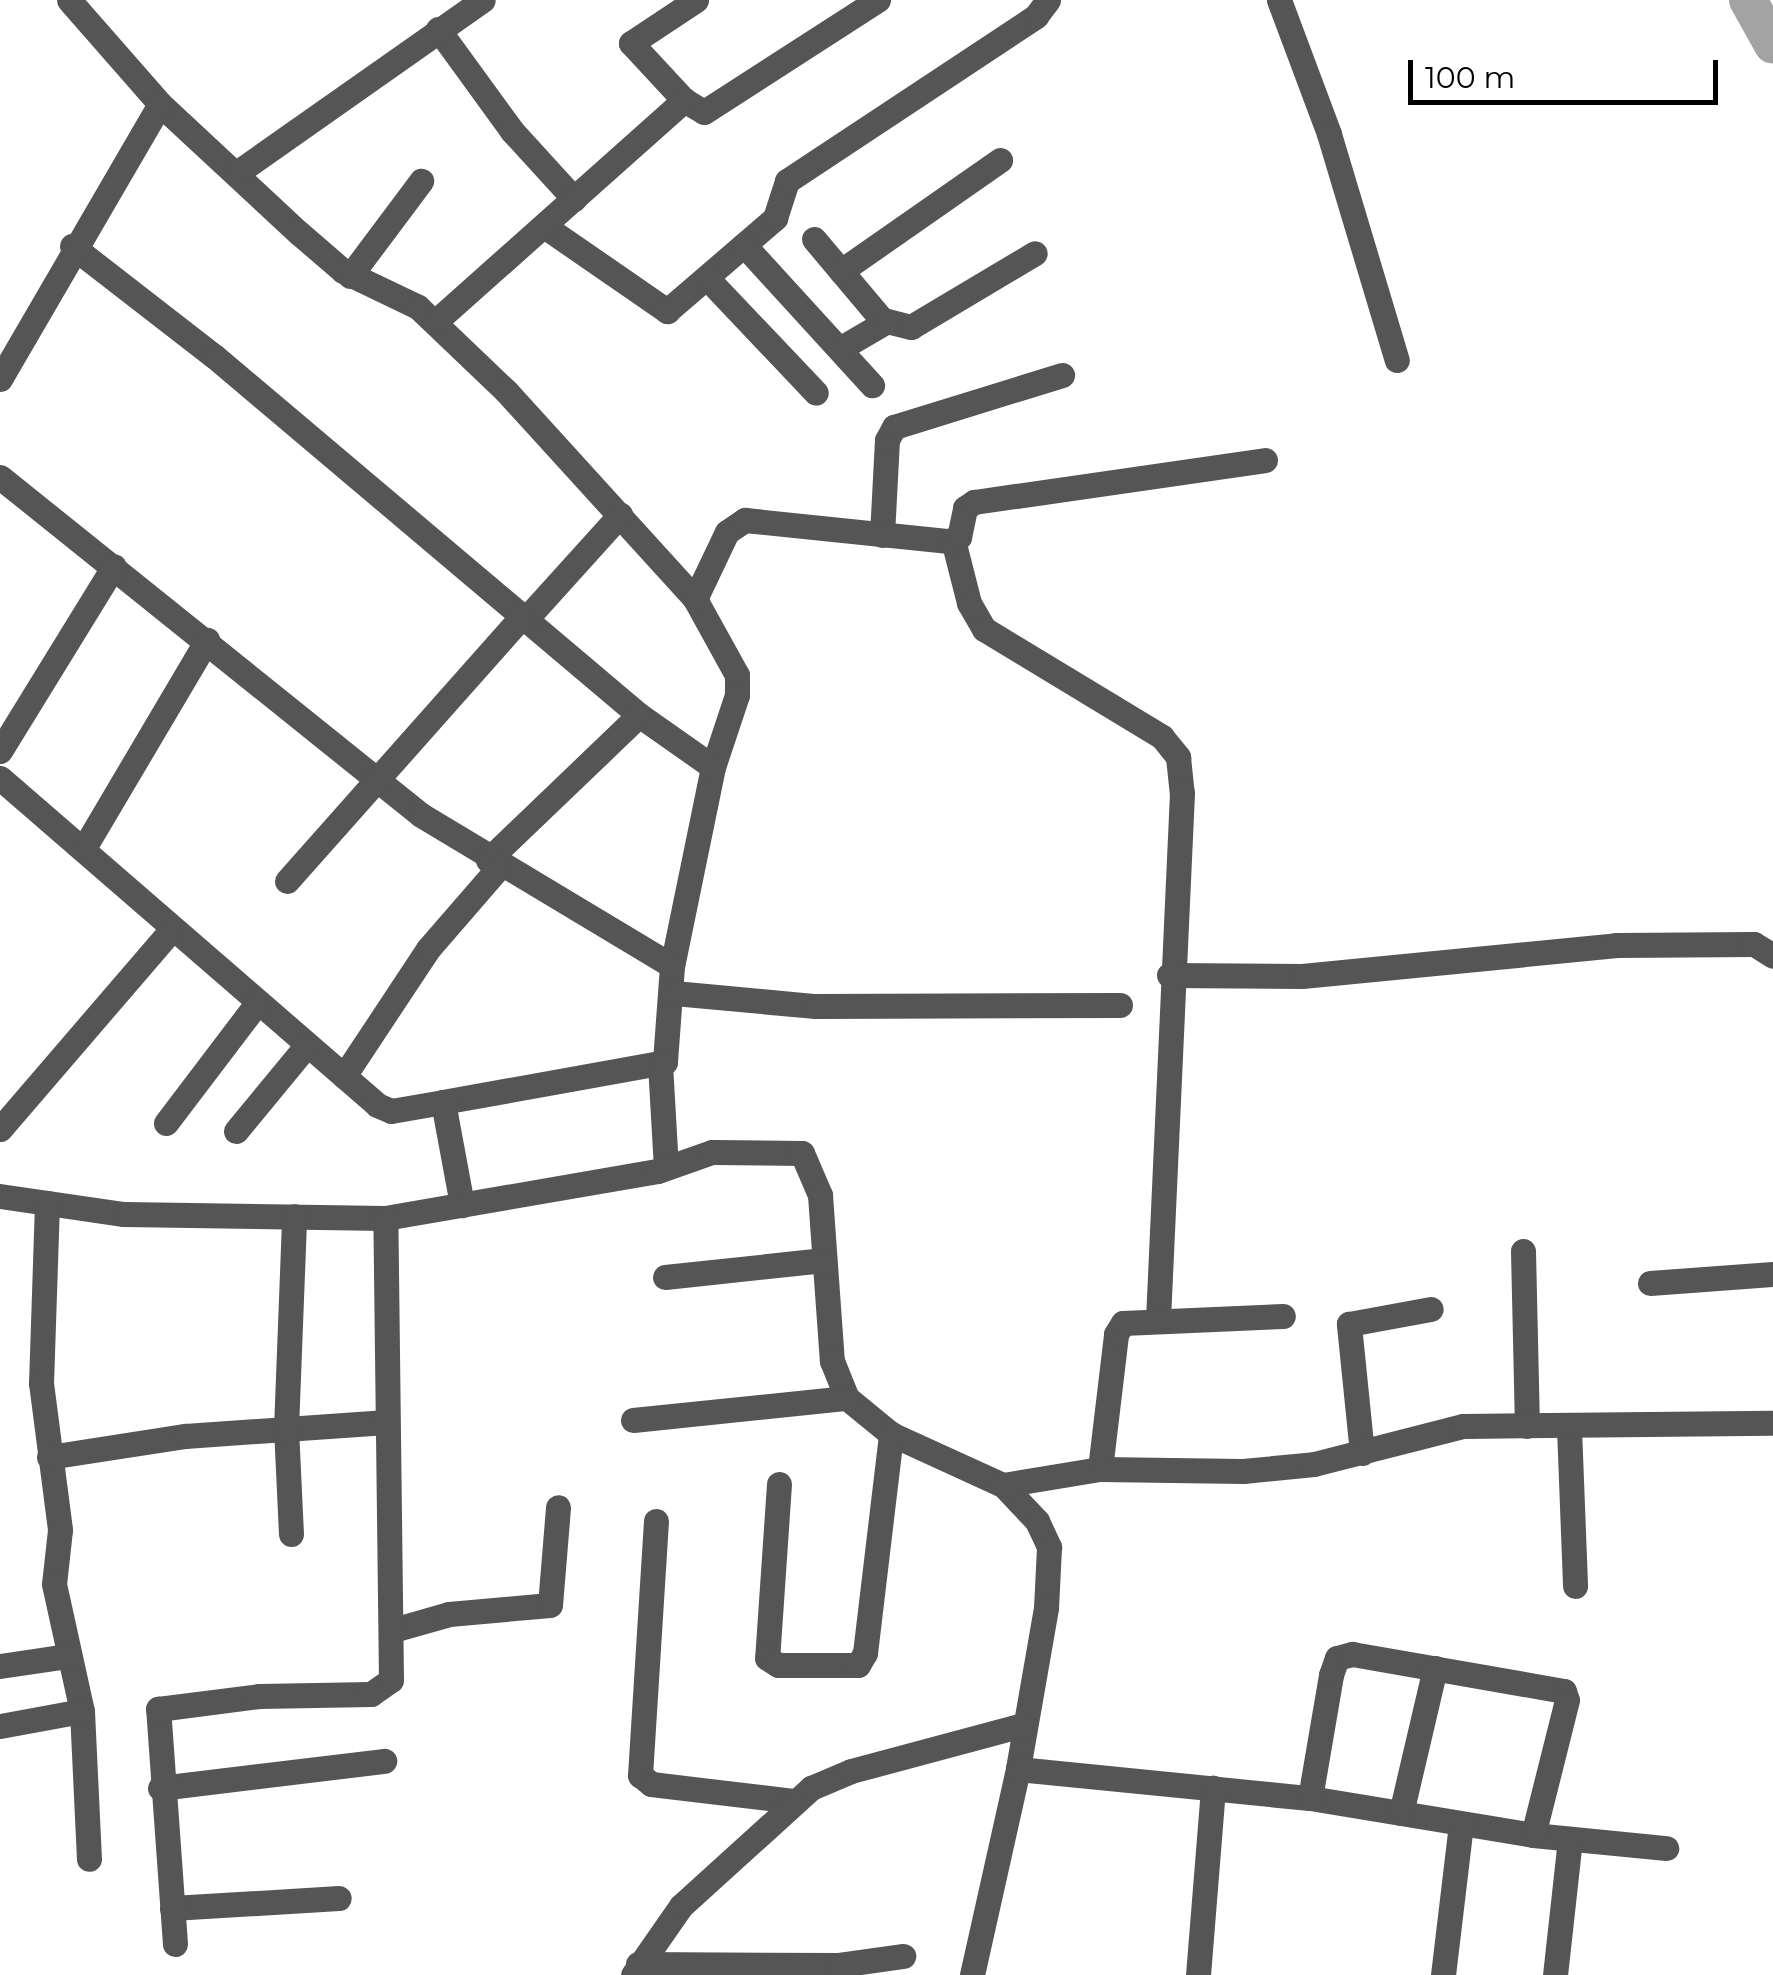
<!DOCTYPE html>
<html>
<head>
<meta charset="utf-8">
<style>
  body { margin:0 }
  #map { position:relative; width:1773px; height:1975px; overflow:hidden; background:#fff; font-family:Montserrat,sans-serif }
  div>[style] { position:absolute }
  [style*='--x'] { left:calc(var(--x)*1px); top:calc(var(--y)*1px); width:calc(var(--w)*1px); rotate:calc(var(--a)*1deg) }
  .river>* { height:38px; margin:-19px; padding:0 19px; transform-origin:19px; border-radius:19px; background:#a3a3a3 }
  .minor>* { height:25px; margin:-12.5px; padding:0 12.5px; transform-origin:12.5px; border-radius:12.5px; background:#555 }
  span { translate:-50% -50%; white-space:nowrap; text-align:center; line-height:1.15; -webkit-text-stroke:9px #fff; paint-order:stroke }
  .scale { position:absolute; left:1408px; top:60px; width:310px; height:45px; box-sizing:border-box; border:5px solid #000; border-top:0; padding-left:12px; font-size:30px; line-height:35px; white-space:nowrap; color:#000; -webkit-text-stroke:8px #fff; paint-order:stroke }
</style>
</head>
<body>
<div id="map">
  <div class="river">
    <div style="--x:1748;--y:0;--w:51;--a:60.9"></div>
  </div>
  <div class="minor">
    <div style="--x:69;--y:0;--w:138;--a:48.8"></div>
    <div style="--x:160;--y:104;--w:190;--a:42.9"></div>
    <div style="--x:299;--y:233;--w:58;--a:40.8"></div>
    <div style="--x:343;--y:271;--w:83;--a:25.6"></div>
    <div style="--x:418;--y:307;--w:122;--a:43.7"></div>
    <div style="--x:506;--y:391;--w:281;--a:47.7"></div>
    <div style="--x:695;--y:599;--w:87;--a:61.1"></div>
    <div style="--x:737;--y:675;--w:20;--a:90"></div>
    <div style="--x:737;--y:695;--w:76;--a:108.4"></div>
    <div style="--x:713;--y:767;--w:203;--a:101.6"></div>
    <div style="--x:672;--y:966;--w:96;--a:94.2"></div>
    <div style="--x:665;--y:1062;--w:226;--a:169.8"></div>
    <div style="--x:696;--y:0;--w:78;--a:146.5"></div>
    <div style="--x:631;--y:43;--w:78;--a:47.1"></div>
    <div style="--x:684;--y:100;--w:23;--a:31"></div>
    <div style="--x:704;--y:112;--w:207;--a:-32.8"></div>
    <div style="--x:1279;--y:0;--w:143;--a:69.5"></div>
    <div style="--x:1329;--y:134;--w:236;--a:73.3"></div>
    <div style="--x:438;--y:29;--w:126;--a:54"></div>
    <div style="--x:512;--y:131;--w:92;--a:47.6"></div>
    <div style="--x:238;--y:172;--w:299;--a:-35.1"></div>
    <div style="--x:544;--y:226;--w:150;--a:34.6"></div>
    <div style="--x:667;--y:311;--w:143;--a:-40.7"></div>
    <div style="--x:775;--y:218;--w:39;--a:-72"></div>
    <div style="--x:787;--y:181;--w:299;--a:-33.5"></div>
    <div style="--x:1036;--y:16;--w:20;--a:-53"></div>
    <div style="--x:814;--y:239;--w:109;--a:49.9"></div>
    <div style="--x:744;--y:245;--w:190;--a:47.6"></div>
    <div style="--x:72;--y:246;--w:180;--a:37.8"></div>
    <div style="--x:214;--y:356;--w:556;--a:40.19"></div>
    <div style="--x:639;--y:715;--w:90;--a:35.1"></div>
    <div style="--x:841;--y:271;--w:194;--a:-34.9"></div>
    <div style="--x:350;--y:276;--w:119;--a:-53.2"></div>
    <div style="--x:707;--y:278;--w:158;--a:46.5"></div>
    <div style="--x:435;--y:322;--w:334;--a:-41.7"></div>
    <div style="--x:841;--y:348;--w:53;--a:-30.4"></div>
    <div style="--x:887;--y:321;--w:25;--a:14"></div>
    <div style="--x:911;--y:327;--w:144;--a:-30.8"></div>
    <div style="--x:0;--y:379;--w:318;--a:-59.8"></div>
    <div style="--x:0;--y:477;--w:540;--a:38.76"></div>
    <div style="--x:421;--y:815;--w:293;--a:31"></div>
    <div style="--x:882;--y:535;--w:95;--a:-87"></div>
    <div style="--x:887;--y:440;--w:15;--a:-62"></div>
    <div style="--x:894;--y:427;--w:176;--a:-17.2"></div>
    <div style="--x:953;--y:540;--w:65;--a:75.7"></div>
    <div style="--x:969;--y:603;--w:30;--a:60"></div>
    <div style="--x:984;--y:629;--w:208;--a:31.2"></div>
    <div style="--x:1162;--y:737;--w:26;--a:51"></div>
    <div style="--x:1178;--y:757;--w:36;--a:84"></div>
    <div style="--x:1182;--y:793;--w:527;--a:92.61"></div>
    <div style="--x:695;--y:599;--w:74;--a:-64.5"></div>
    <div style="--x:727;--y:532;--w:22;--a:-34"></div>
    <div style="--x:745;--y:520;--w:205;--a:5.9"></div>
    <div style="--x:949;--y:541;--w:11;--a:-22"></div>
    <div style="--x:959;--y:537;--w:30;--a:-78"></div>
    <div style="--x:965;--y:508;--w:11;--a:-34"></div>
    <div style="--x:974;--y:502;--w:294;--a:-8.2"></div>
    <div style="--x:525;--y:620;--w:142;--a:-47.9"></div>
    <div style="--x:0;--y:751;--w:217;--a:-58.4"></div>
    <div style="--x:0;--y:778;--w:499;--a:40.9"></div>
    <div style="--x:377;--y:1105;--w:15;--a:23"></div>
    <div style="--x:391;--y:1111;--w:53;--a:-9.8"></div>
    <div style="--x:443;--y:1102;--w:105;--a:79.5"></div>
    <div style="--x:84;--y:848;--w:242;--a:-59.4"></div>
    <div style="--x:488;--y:860;--w:209;--a:-43.8"></div>
    <div style="--x:287;--y:881;--w:353;--a:-48.4"></div>
    <div style="--x:1169;--y:975;--w:133;--a:0.4"></div>
    <div style="--x:1302;--y:976;--w:316;--a:-5.6"></div>
    <div style="--x:1616;--y:945;--w:138;--a:-0.4"></div>
    <div style="--x:1754;--y:944;--w:22;--a:32"></div>
    <div style="--x:674;--y:993;--w:142;--a:5.3"></div>
    <div style="--x:815;--y:1006;--w:305;--a:-0.2"></div>
    <div style="--x:660;--y:1064;--w:103;--a:86.7"></div>
    <div style="--x:344;--y:1076;--w:152;--a:-56.5"></div>
    <div style="--x:428;--y:949;--w:108;--a:-49.1"></div>
    <div style="--x:166;--y:1123;--w:151;--a:-52.8"></div>
    <div style="--x:0;--y:1129;--w:262;--a:-49.3"></div>
    <div style="--x:236;--y:1131;--w:112;--a:-50.5"></div>
    <div style="--x:0;--y:1196;--w:125;--a:8.3"></div>
    <div style="--x:124;--y:1214;--w:261;--a:0.9"></div>
    <div style="--x:385;--y:1218;--w:277;--a:-9.8"></div>
    <div style="--x:658;--y:1171;--w:57;--a:-19.4"></div>
    <div style="--x:712;--y:1152;--w:90;--a:0.6"></div>
    <div style="--x:802;--y:1153;--w:46;--a:66.8"></div>
    <div style="--x:820;--y:1195;--w:166;--a:85.9"></div>
    <div style="--x:832;--y:1361;--w:40;--a:68"></div>
    <div style="--x:847;--y:1398;--w:57;--a:39.3"></div>
    <div style="--x:891;--y:1434;--w:123;--a:24.5"></div>
    <div style="--x:1003;--y:1485;--w:50;--a:46.6"></div>
    <div style="--x:1037;--y:1521;--w:29;--a:65"></div>
    <div style="--x:1049;--y:1547;--w:61;--a:92.8"></div>
    <div style="--x:1046;--y:1608;--w:163;--a:99.9"></div>
    <div style="--x:1018;--y:1769;--w:211;--a:102.6"></div>
    <div style="--x:47;--y:1203;--w:180;--a:91.9"></div>
    <div style="--x:41;--y:1383;--w:148;--a:82.6"></div>
    <div style="--x:60;--y:1530;--w:54;--a:96.3"></div>
    <div style="--x:54;--y:1584;--w:130;--a:77.6"></div>
    <div style="--x:82;--y:1711;--w:148;--a:87.3"></div>
    <div style="--x:1523;--y:1251;--w:175;--a:88.7"></div>
    <div style="--x:665;--y:1277;--w:160;--a:-6.1"></div>
    <div style="--x:1650;--y:1283;--w:123;--a:-4.2"></div>
    <div style="--x:633;--y:1420;--w:215;--a:-5.9"></div>
    <div style="--x:1569;--y:1428;--w:158;--a:87.8"></div>
    <div style="--x:1362;--y:1453;--w:130;--a:-95.8"></div>
    <div style="--x:1349;--y:1324;--w:83;--a:-10.4"></div>
    <div style="--x:49;--y:1457;--w:138;--a:-8.8"></div>
    <div style="--x:185;--y:1436;--w:202;--a:-4"></div>
    <div style="--x:1100;--y:1469;--w:136;--a:-83.2"></div>
    <div style="--x:1116;--y:1334;--w:13;--a:-58"></div>
    <div style="--x:1123;--y:1323;--w:160;--a:-2.5"></div>
    <div style="--x:779;--y:1484;--w:174;--a:93.9"></div>
    <div style="--x:767;--y:1658;--w:13;--a:32"></div>
    <div style="--x:778;--y:1665;--w:80;--a:0"></div>
    <div style="--x:858;--y:1665;--w:14;--a:-60"></div>
    <div style="--x:865;--y:1653;--w:221;--a:-83.2"></div>
    <div style="--x:1003;--y:1485;--w:98;--a:-9.4"></div>
    <div style="--x:1100;--y:1469;--w:143;--a:0.8"></div>
    <div style="--x:1243;--y:1471;--w:71;--a:-5.6"></div>
    <div style="--x:1314;--y:1464;--w:154;--a:-14.3"></div>
    <div style="--x:1463;--y:1426;--w:310;--a:-0.6"></div>
    <div style="--x:656;--y:1521;--w:255;--a:93.6"></div>
    <div style="--x:640;--y:1775;--w:14;--a:39"></div>
    <div style="--x:651;--y:1784;--w:143;--a:6.8"></div>
    <div style="--x:291;--y:1534;--w:105;--a:-92.7"></div>
    <div style="--x:286;--y:1429;--w:213;--a:-87.8"></div>
    <div style="--x:393;--y:1630;--w:58;--a:-15.9"></div>
    <div style="--x:449;--y:1614;--w:101;--a:-5.1"></div>
    <div style="--x:550;--y:1605;--w:98;--a:-85.3"></div>
    <div style="--x:0;--y:1666;--w:69;--a:-8.4"></div>
    <div style="--x:0;--y:1726;--w:83;--a:-10.4"></div>
    <div style="--x:1018;--y:1769;--w:293;--a:5.7"></div>
    <div style="--x:1310;--y:1798;--w:226;--a:9.4"></div>
    <div style="--x:1533;--y:1835;--w:134;--a:5.6"></div>
    <div style="--x:160;--y:1788;--w:226;--a:-6.9"></div>
    <div style="--x:1310;--y:1798;--w:125;--a:-80.3"></div>
    <div style="--x:1331;--y:1675;--w:18;--a:-71"></div>
    <div style="--x:1337;--y:1658;--w:16;--a:-15"></div>
    <div style="--x:1352;--y:1654;--w:215;--a:9.9"></div>
    <div style="--x:1564;--y:1691;--w:9;--a:72"></div>
    <div style="--x:1567;--y:1700;--w:139;--a:104.1"></div>
    <div style="--x:1401;--y:1813;--w:149;--a:-76.8"></div>
    <div style="--x:172;--y:1908;--w:167;--a:-3.4"></div>
    <div style="--x:175;--y:1944;--w:236;--a:-94.1"></div>
    <div style="--x:158;--y:1709;--w:102;--a:-7.3"></div>
    <div style="--x:259;--y:1696;--w:112;--a:-1"></div>
    <div style="--x:371;--y:1694;--w:24;--a:-35"></div>
    <div style="--x:391;--y:1680;--w:462;--a:-90.7"></div>
    <div style="--x:638;--y:1964;--w:201;--a:0.3"></div>
    <div style="--x:839;--y:1965;--w:65;--a:-8"></div>
    <div style="--x:633;--y:1975;--w:84;--a:-55.2"></div>
    <div style="--x:681;--y:1906;--w:176;--a:-42.2"></div>
    <div style="--x:811;--y:1788;--w:43;--a:-23"></div>
    <div style="--x:851;--y:1771;--w:178;--a:-15"></div>
    <div style="--x:1198;--y:1975;--w:188;--a:-85.4"></div>
    <div style="--x:1443;--y:1975;--w:152;--a:-83.2"></div>
    <div style="--x:1555;--y:1975;--w:137;--a:-83.7"></div>
  </div>
  <div class="scale">100 m</div>
</div>
</body>
</html>
